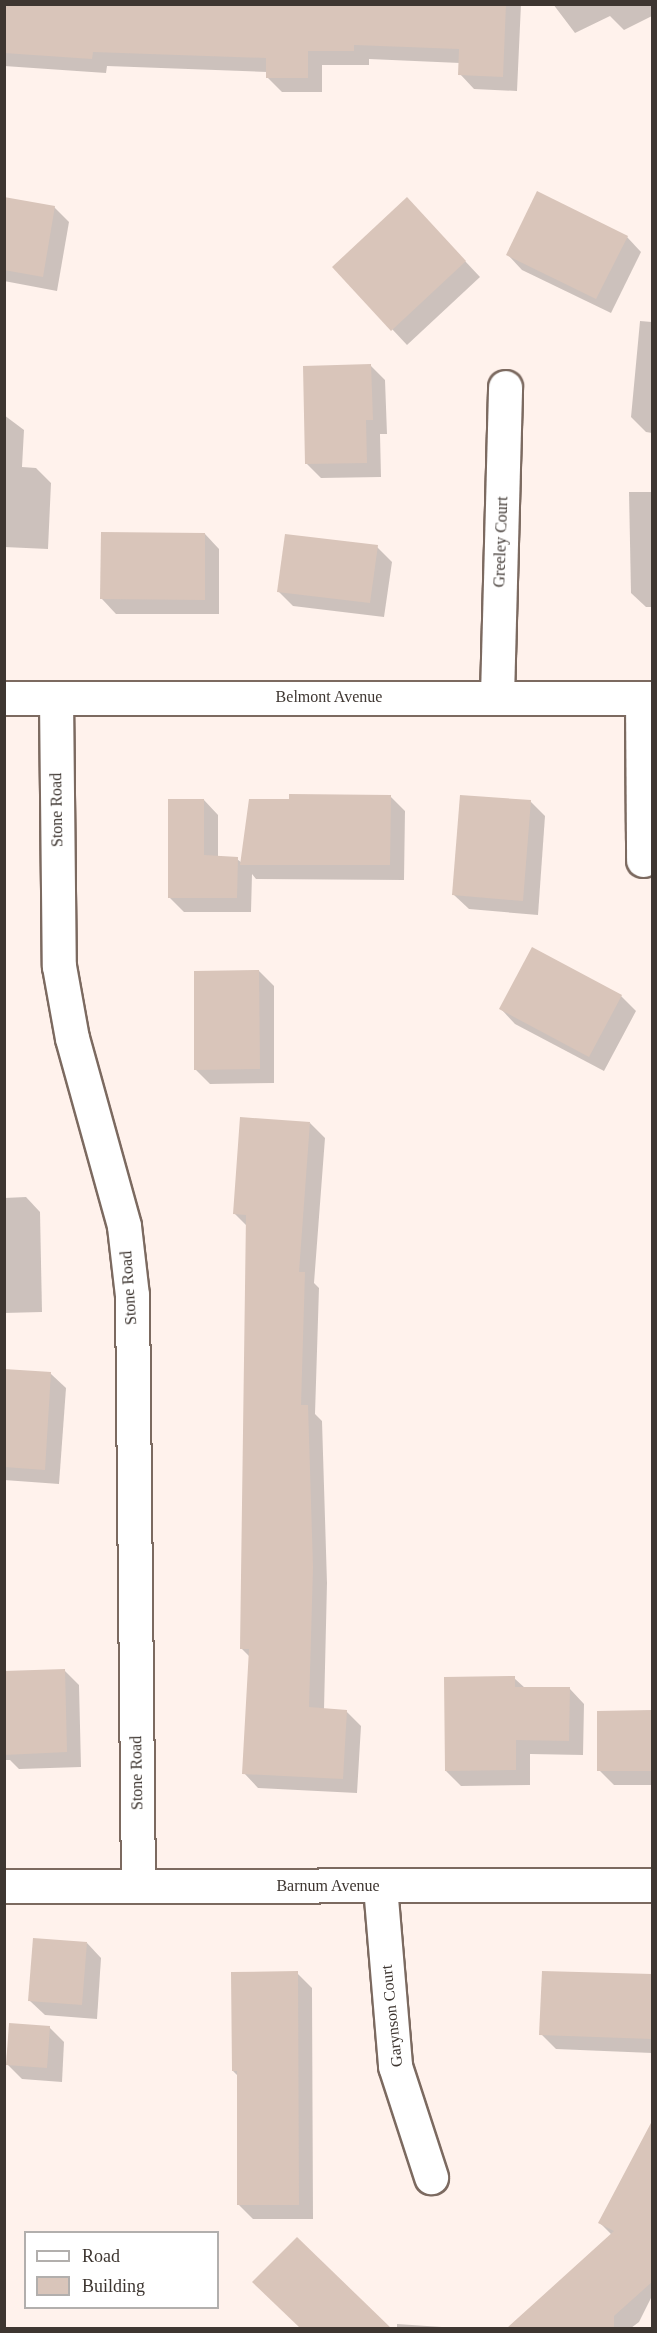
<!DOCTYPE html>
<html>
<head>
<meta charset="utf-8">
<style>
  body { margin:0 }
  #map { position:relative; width:657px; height:2333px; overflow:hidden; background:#fff2ec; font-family:Georgia,serif }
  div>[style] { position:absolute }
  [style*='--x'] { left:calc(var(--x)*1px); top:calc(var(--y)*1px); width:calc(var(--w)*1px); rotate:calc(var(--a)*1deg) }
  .shadow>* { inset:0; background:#0003 }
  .building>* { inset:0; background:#d9c5ba }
  .roads { filter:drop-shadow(2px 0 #7c6a60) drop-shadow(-2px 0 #7c6a60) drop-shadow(0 2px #7c6a60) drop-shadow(0 -2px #7c6a60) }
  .minor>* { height:33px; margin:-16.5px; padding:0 16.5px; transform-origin:16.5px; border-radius:16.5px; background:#fff }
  span { translate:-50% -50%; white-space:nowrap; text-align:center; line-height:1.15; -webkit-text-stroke:4.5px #fff; paint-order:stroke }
  .street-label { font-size:16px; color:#3e3631 }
  .frame { position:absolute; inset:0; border:6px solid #3e3631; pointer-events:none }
  .legend { position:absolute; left:24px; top:2231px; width:195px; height:78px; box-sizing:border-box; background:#fff; border:2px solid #b2afad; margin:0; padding:8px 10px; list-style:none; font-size:18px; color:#3e3631 }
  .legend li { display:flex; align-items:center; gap:12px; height:30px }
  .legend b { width:30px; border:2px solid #b2afad }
</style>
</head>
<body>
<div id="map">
  <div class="shadow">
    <div style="clip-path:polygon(4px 4px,521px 4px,517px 91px,474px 89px,460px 74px,460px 63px,369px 59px,369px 65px,322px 65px,322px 92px,282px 92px,267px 77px,267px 72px,107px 66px,106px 73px,4px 66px)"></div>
    <div style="clip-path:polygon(553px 4px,652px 4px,652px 16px,624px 30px,610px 16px,575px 33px)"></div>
    <div style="clip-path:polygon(4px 198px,54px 207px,69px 222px,57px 291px,4px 281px)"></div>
    <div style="clip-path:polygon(421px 214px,480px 277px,407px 345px,334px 267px)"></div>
    <div style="clip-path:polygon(627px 237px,641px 252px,611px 313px,522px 270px,508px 255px)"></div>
    <div style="clip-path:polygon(640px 321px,652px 322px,652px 433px,646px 432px,631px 417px)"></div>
    <div style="clip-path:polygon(370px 365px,385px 380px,387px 434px,380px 434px,381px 477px,321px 478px,306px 463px)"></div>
    <div style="clip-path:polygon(4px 415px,24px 430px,22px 467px,36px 468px,51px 483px,48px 549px,4px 547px)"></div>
    <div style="clip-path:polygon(629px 492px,652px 492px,652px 607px,646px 607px,631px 593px)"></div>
    <div style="clip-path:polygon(205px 534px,219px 549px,219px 614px,116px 614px,102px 599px)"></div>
    <div style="clip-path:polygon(377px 547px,392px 562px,384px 617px,293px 606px,278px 591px)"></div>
    <div style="clip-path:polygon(390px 796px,405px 811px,404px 880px,256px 879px,252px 874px,251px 912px,184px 912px,169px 897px,204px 800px,218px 815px,218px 858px,237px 859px,242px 863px,290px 801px)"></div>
    <div style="clip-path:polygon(530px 801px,545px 816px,538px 915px,469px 909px,454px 895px)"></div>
    <div style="clip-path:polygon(259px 971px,274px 986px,274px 1083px,210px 1084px,195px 1069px)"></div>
    <div style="clip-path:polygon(621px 996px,636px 1011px,604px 1071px,515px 1024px,501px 1009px)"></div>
    <div style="clip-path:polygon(310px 1123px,325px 1138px,314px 1283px,319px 1288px,315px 1414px,322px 1421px,327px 1583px,324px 1710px,346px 1711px,361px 1726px,357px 1793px,258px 1788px,244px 1773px,250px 1657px,241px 1648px,247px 1226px,234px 1213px)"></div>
    <div style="clip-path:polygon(26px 1197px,40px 1212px,42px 1312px,4px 1313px,4px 1198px)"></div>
    <div style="clip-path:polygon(4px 1370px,51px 1374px,66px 1388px,59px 1484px,4px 1480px)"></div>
    <div style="clip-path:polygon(64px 1670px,79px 1685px,81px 1767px,19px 1769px,10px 1760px,4px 1760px,4px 1673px)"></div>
    <div style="clip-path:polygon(514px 1678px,525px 1688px,570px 1689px,584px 1704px,583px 1755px,530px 1754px,530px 1785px,461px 1786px,446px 1771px)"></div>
    <div style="clip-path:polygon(652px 1711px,652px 1785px,614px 1785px,599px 1770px,598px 1712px)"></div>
    <div style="clip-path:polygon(87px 1943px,101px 1958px,97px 2019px,45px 2015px,30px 2001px)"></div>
    <div style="clip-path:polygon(544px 1972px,652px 1976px,652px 2053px,556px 2049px,541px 2034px)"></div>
    <div style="clip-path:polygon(297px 1973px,312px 1988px,313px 2219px,253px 2219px,238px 2204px,238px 2076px,233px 2071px)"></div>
    <div style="clip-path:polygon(49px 2027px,64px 2042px,62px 2082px,22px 2079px,8px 2065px)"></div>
    <div style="clip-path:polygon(646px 2137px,652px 2141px,652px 2296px,639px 2322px,631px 2328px,521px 2328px,515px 2323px,612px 2235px,600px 2223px)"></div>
    <div style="clip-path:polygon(254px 2282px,381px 2321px,374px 2328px,302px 2328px)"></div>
    <div style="clip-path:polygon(397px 2324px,457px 2328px,397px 2328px)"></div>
  </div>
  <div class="building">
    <div style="clip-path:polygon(4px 4px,506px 4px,503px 77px,458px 75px,459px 49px,354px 45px,354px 51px,308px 51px,308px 78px,266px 78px,266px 58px,93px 52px,92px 59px,4px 53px)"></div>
    <div style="clip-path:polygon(537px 191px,628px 236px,596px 299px,506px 255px)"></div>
    <div style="clip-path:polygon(4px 197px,55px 206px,43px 277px,4px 270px)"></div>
    <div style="clip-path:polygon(407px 197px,466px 261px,391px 331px,332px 267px)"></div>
    <div style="clip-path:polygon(371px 364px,373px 420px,366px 420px,367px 463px,305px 464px,303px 366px)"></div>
    <div style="clip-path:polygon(101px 532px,205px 533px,205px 600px,100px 599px)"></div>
    <div style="clip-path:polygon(285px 534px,378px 545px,370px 603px,277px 592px)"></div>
    <div style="clip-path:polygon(289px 794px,391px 795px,390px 865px,240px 865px,249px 799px,289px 799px)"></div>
    <div style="clip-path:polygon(460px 795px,531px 800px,523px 901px,452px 895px)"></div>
    <div style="clip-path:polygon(168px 799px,204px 799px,204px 855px,238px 857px,237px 898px,168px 898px)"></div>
    <div style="clip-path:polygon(532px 947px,622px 995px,589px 1057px,499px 1009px)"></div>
    <div style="clip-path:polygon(259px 970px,260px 1069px,194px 1070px,194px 971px)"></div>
    <div style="clip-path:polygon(240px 1117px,310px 1122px,299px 1272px,305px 1272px,301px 1405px,308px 1405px,313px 1567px,309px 1707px,347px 1710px,343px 1779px,242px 1774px,249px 1649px,240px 1649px,246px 1215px,233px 1214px)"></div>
    <div style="clip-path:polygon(4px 1369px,51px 1372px,45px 1470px,4px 1467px)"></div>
    <div style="clip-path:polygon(65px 1669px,67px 1752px,4px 1755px,4px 1671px)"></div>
    <div style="clip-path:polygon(515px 1676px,515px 1687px,570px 1687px,569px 1741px,516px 1740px,516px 1770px,445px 1771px,444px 1677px)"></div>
    <div style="clip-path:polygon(652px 1710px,652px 1771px,597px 1771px,597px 1711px)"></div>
    <div style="clip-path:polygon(33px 1938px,87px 1942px,82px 2005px,28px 2001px)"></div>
    <div style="clip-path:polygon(298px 1971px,299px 2205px,237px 2205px,237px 2071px,232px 2071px,231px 1972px)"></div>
    <div style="clip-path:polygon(542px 1971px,652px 1974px,652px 2039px,539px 2035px)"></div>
    <div style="clip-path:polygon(9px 2023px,50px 2026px,47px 2068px,6px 2065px)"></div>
    <div style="clip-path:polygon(652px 2121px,652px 2282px,614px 2316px,614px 2328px,507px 2328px,614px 2231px,598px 2223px)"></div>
    <div style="clip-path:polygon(297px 2237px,391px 2328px,300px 2328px,252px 2282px)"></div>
  </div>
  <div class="roads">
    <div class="minor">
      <div style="--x:497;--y:696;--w:309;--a:-88.5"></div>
      <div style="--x:4;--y:698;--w:648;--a:0"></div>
      <div style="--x:56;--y:698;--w:268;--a:89.4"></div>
      <div style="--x:59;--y:966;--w:73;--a:79.8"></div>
      <div style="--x:72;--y:1038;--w:195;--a:74.5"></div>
      <div style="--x:124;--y:1226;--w:69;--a:83.4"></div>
      <div style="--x:132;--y:1295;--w:590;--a:89.42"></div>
      <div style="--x:642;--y:699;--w:161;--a:89.6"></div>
      <div style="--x:4;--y:1886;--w:648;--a:-0.09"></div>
      <div style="--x:380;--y:1886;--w:181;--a:85.2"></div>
      <div style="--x:395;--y:2066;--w:117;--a:72"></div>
    </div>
  </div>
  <div class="street-label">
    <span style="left:501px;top:542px;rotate:-88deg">Greeley Court</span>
    <span style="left:329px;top:697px">Belmont Avenue</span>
    <span style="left:57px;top:810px;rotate:-91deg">Stone Road</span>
    <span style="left:129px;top:1288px;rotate:-94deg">Stone Road</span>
    <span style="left:137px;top:1773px;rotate:-91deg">Stone Road</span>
    <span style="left:328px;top:1886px">Barnum Avenue</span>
    <span style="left:392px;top:2016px;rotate:-96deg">Garynson Court</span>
  </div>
  <div class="frame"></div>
  <ul class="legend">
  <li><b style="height:8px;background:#fff"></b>Road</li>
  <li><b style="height:16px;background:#d9c5ba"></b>Building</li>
  </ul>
</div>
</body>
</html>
